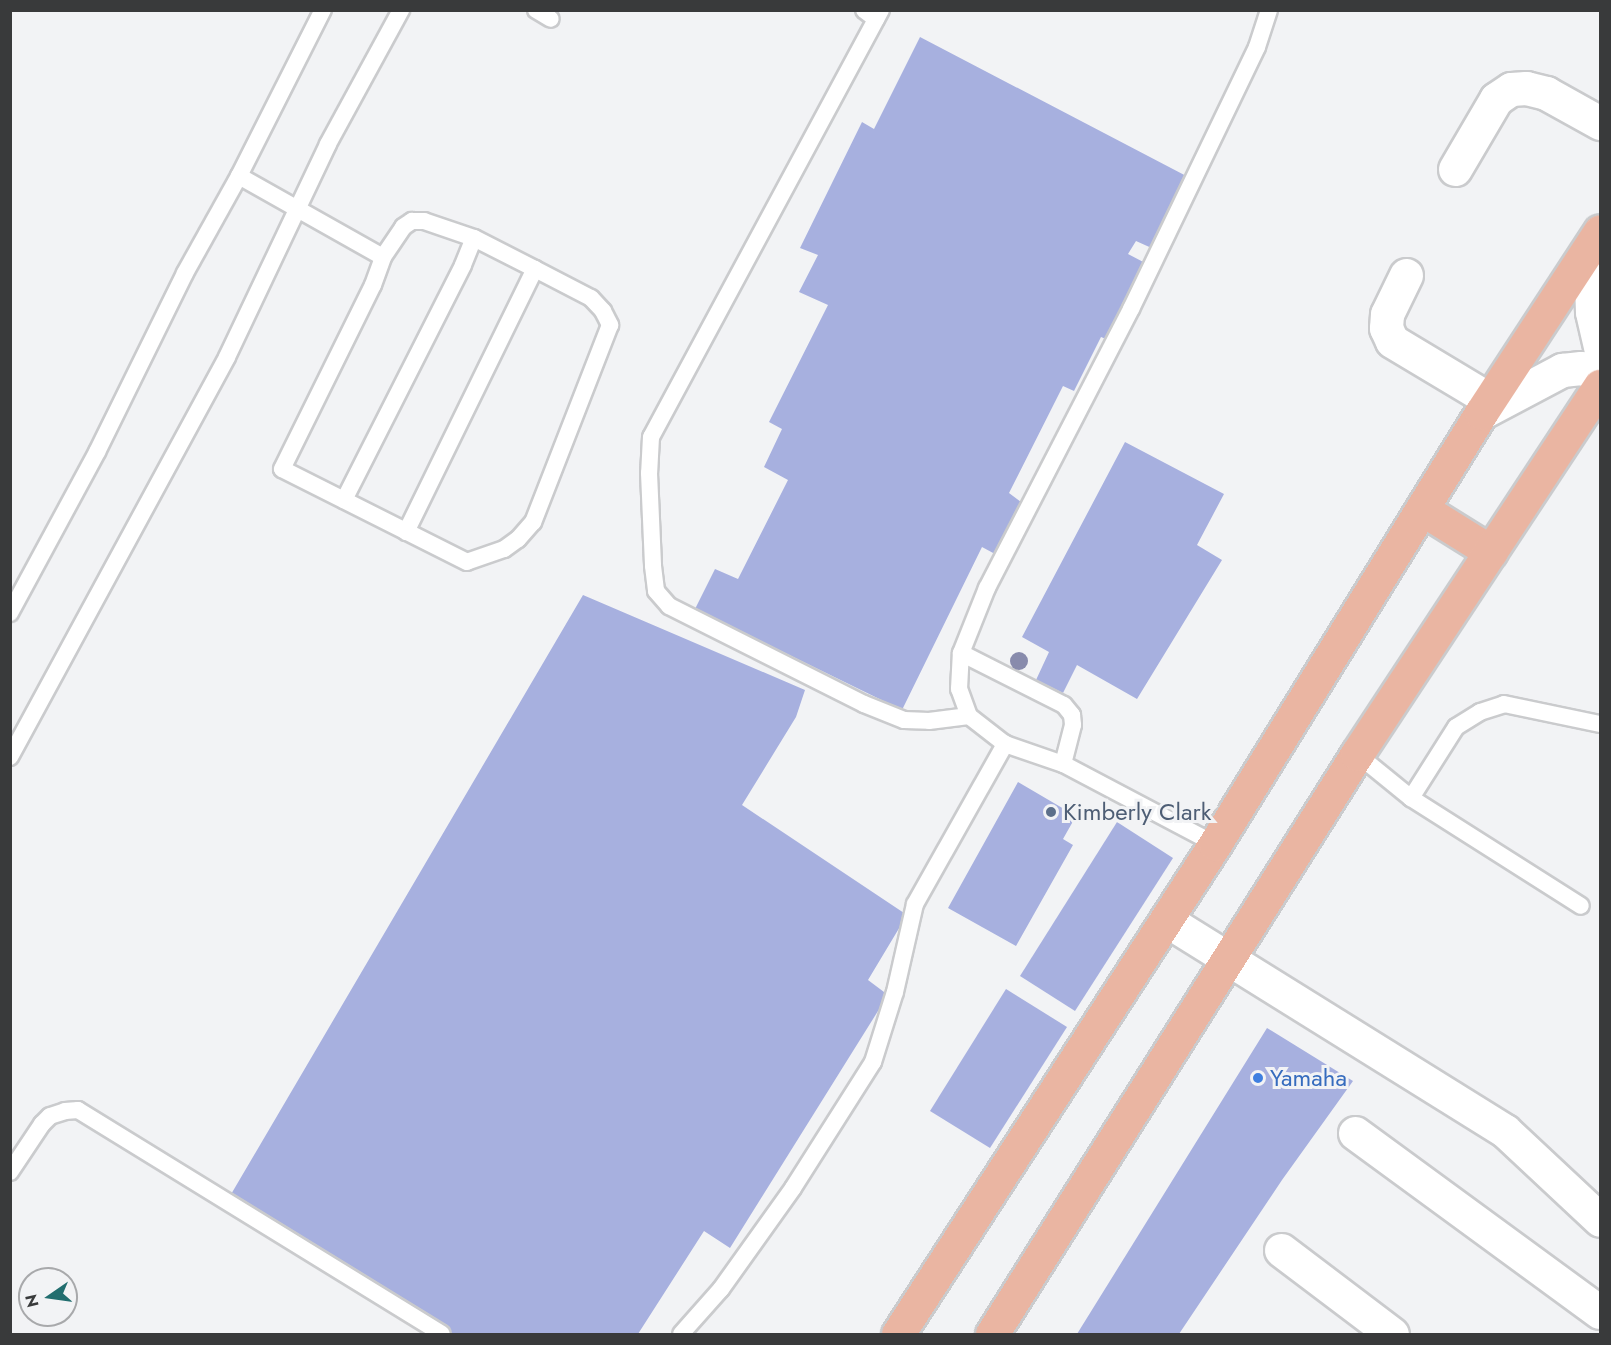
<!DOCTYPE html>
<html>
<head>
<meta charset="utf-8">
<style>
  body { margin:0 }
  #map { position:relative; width:1611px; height:1345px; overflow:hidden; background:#f2f3f5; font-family:Jost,sans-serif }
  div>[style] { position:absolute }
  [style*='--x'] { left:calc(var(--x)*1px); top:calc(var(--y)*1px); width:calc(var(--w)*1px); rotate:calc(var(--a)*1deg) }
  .building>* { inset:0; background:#a7b0df }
  .roads { filter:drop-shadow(2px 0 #cacbcd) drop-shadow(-2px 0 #cacbcd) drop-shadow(0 2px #cacbcd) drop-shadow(0 -2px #cacbcd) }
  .lane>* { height:16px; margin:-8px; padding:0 8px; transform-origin:8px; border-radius:8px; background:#fff }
  .street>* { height:33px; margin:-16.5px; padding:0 16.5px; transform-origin:16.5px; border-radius:16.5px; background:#fff }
  .primary>* { height:33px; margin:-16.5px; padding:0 16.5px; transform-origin:16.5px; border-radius:16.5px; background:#eab5a2 }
  .trees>* { width:18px; height:18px; margin:-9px; border-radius:50%; background:#888bac }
  .dots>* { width:16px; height:16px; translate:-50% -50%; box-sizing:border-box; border:3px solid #f2f3f5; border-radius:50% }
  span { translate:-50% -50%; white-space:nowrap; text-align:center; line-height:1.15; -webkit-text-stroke:6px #f2f3f5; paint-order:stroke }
  .service-label { font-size:24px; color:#4e5e75 }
  .left { translate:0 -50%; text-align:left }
  .shop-label { font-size:24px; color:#366cbe }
  .frame { position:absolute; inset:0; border:12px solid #393a3b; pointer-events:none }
  .north { position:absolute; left:18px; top:1267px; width:60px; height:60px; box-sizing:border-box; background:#f2f3f5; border:2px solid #a8a9ab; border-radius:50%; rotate:257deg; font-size:16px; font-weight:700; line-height:24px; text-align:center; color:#393a3b }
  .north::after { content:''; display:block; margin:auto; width:21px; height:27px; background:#226e6f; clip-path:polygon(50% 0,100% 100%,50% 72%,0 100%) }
</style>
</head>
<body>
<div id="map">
  <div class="building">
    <div style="clip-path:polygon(920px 37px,1192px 179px,1156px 250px,1136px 241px,1128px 254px,1149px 265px,1111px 341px,1101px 337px,1074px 391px,1063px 386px,1009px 493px,1021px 502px,995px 554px,982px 547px,902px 710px,695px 609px,715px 569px,738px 579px,788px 480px,764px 467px,782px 429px,769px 422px,828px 305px,799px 292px,818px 255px,800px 248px,862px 122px,874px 129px)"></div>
    <div style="clip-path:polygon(1125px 442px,1224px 494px,1197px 545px,1222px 560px,1137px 699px,1077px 665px,1063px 693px,1036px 680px,1049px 652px,1022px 637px)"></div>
    <div style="clip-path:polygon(583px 595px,805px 690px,796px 717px,742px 805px,907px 915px,868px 980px,888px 995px,730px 1248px,704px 1231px,638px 1334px,453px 1334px,230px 1196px)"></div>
    <div style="clip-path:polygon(1018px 782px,1076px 816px,1063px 839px,1073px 845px,1016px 946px,948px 908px)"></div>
    <div style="clip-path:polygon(1117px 822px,1173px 858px,1075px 1011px,1020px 976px)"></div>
    <div style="clip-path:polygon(1006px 989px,1067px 1027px,990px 1148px,930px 1111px)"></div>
    <div style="clip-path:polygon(1267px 1028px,1353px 1081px,1282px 1180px,1179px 1334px,1077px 1334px)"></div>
  </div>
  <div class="roads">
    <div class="lane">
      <div style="--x:536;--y:10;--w:17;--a:31"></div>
      <div style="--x:864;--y:10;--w:15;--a:37"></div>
      <div style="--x:881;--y:10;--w:485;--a:118.3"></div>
      <div style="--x:651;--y:437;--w:36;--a:93"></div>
      <div style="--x:649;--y:473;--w:93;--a:87.5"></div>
      <div style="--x:653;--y:566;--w:25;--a:83"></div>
      <div style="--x:656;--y:591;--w:20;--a:49"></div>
      <div style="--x:669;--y:606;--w:218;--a:26.7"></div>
      <div style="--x:864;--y:704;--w:43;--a:21.8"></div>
      <div style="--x:904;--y:720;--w:25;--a:2"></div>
      <div style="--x:929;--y:721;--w:40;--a:-7.1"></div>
      <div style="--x:239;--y:176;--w:165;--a:29.4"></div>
      <div style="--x:412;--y:221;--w:12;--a:0"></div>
      <div style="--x:424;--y:221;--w:53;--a:18.8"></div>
      <div style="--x:474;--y:238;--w:68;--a:26.9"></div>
      <div style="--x:535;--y:269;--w:63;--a:27.4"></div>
      <div style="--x:591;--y:298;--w:18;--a:47"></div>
      <div style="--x:603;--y:311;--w:16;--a:63"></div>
      <div style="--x:610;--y:325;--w:212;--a:111.3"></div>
      <div style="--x:533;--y:522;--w:23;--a:131"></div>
      <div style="--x:518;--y:539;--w:17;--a:144"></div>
      <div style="--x:504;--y:549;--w:39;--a:161"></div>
      <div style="--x:467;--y:562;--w:207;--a:-153.3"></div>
      <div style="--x:282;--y:469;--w:205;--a:-63.7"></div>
      <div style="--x:373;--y:285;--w:30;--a:-70"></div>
      <div style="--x:383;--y:257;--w:36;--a:-56"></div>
      <div style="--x:403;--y:227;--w:11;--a:-34"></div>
      <div style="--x:344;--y:500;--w:263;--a:-63.1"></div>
      <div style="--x:463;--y:265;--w:29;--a:-68"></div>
      <div style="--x:406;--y:532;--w:293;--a:-63.9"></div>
      <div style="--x:10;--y:613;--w:183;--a:-61.6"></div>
      <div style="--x:97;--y:452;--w:199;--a:-63.8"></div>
      <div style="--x:185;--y:273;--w:111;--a:-60.9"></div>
      <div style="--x:239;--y:176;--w:186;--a:-63.2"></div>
      <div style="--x:961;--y:653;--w:115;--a:26.8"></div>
      <div style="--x:1064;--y:705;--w:13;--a:51"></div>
      <div style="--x:1072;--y:715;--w:10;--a:84"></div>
      <div style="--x:1073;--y:725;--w:40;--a:104.4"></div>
      <div style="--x:1357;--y:754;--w:70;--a:39.2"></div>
      <div style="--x:1411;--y:798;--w:201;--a:32.4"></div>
      <div style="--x:10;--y:757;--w:455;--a:-61.5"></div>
      <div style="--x:227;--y:357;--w:236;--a:-64.6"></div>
      <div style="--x:328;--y:144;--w:153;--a:-61.4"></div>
      <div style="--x:1411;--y:798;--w:84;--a:-57.6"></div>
      <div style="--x:1456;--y:727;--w:28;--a:-32"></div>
      <div style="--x:1480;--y:712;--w:25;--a:-18"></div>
      <div style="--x:1504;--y:704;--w:98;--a:11.8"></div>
      <div style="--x:1215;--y:844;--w:172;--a:-152.2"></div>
      <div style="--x:1063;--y:764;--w:61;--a:-161"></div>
      <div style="--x:1005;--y:744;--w:46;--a:-142.1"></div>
      <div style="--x:969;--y:716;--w:29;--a:-110"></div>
      <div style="--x:959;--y:689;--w:36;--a:-87"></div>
      <div style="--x:961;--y:653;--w:70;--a:-68.2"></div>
      <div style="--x:987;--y:588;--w:314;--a:-62.7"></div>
      <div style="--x:1131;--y:309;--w:291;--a:-64.3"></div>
      <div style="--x:1257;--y:47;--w:39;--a:-72"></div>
      <div style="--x:10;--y:1172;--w:58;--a:-56.3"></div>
      <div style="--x:42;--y:1124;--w:11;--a:-45"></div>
      <div style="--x:50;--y:1116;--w:16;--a:-18"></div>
      <div style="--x:65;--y:1111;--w:13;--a:-4"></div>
      <div style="--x:78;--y:1110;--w:427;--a:31.6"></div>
      <div style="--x:681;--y:1334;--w:60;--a:-48.4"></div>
      <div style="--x:721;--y:1289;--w:124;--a:-54.5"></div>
      <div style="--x:793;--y:1188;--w:149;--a:-57.6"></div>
      <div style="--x:873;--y:1062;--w:73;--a:-72.6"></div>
      <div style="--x:895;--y:992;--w:90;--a:-77.2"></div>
      <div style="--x:915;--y:904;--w:184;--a:-60.6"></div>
    </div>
    <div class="street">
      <div style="--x:1455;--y:169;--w:81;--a:-59.6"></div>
      <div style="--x:1496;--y:99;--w:18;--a:-34"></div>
      <div style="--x:1511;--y:89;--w:15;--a:-4"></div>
      <div style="--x:1526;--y:88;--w:21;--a:14"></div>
      <div style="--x:1546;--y:93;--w:62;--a:29.1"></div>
      <div style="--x:1600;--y:232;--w:52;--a:100"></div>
      <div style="--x:1591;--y:283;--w:29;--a:88"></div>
      <div style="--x:1592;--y:312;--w:37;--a:77"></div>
      <div style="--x:1406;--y:275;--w:43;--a:116"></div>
      <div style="--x:1387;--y:314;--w:14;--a:94"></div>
      <div style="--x:1386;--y:328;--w:14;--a:65"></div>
      <div style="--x:1392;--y:341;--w:114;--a:31"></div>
      <div style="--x:1481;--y:413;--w:92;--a:-28"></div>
      <div style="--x:1562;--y:370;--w:19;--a:-6"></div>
      <div style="--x:1581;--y:368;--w:20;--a:15"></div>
      <div style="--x:1166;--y:920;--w:399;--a:31.9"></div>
      <div style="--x:1505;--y:1131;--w:130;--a:43.1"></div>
      <div style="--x:1355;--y:1133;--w:303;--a:36.2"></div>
      <div style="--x:1281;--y:1250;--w:139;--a:37.1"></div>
    </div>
    <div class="primary">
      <div style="--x:1422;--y:509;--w:81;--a:31.9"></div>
      <div style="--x:898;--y:1334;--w:584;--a:-57.1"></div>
      <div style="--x:1215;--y:844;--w:506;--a:-58.32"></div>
      <div style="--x:1481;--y:413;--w:217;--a:-56.8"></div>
      <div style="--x:992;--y:1334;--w:685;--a:-57.82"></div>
      <div style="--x:1357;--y:754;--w:441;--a:-56.6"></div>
    </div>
  </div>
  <div class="trees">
    <div style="left:1019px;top:661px"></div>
  </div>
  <div class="dots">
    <div style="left:1051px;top:812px;background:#5c6f8a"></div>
    <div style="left:1258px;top:1078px;background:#3f7fe0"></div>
  </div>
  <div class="service-label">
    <span class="left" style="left:1063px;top:812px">Kimberly Clark</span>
  </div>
  <div class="shop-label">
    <span class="left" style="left:1270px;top:1078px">Yamaha</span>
  </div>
  <div class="frame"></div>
  <div class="north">N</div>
</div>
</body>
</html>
